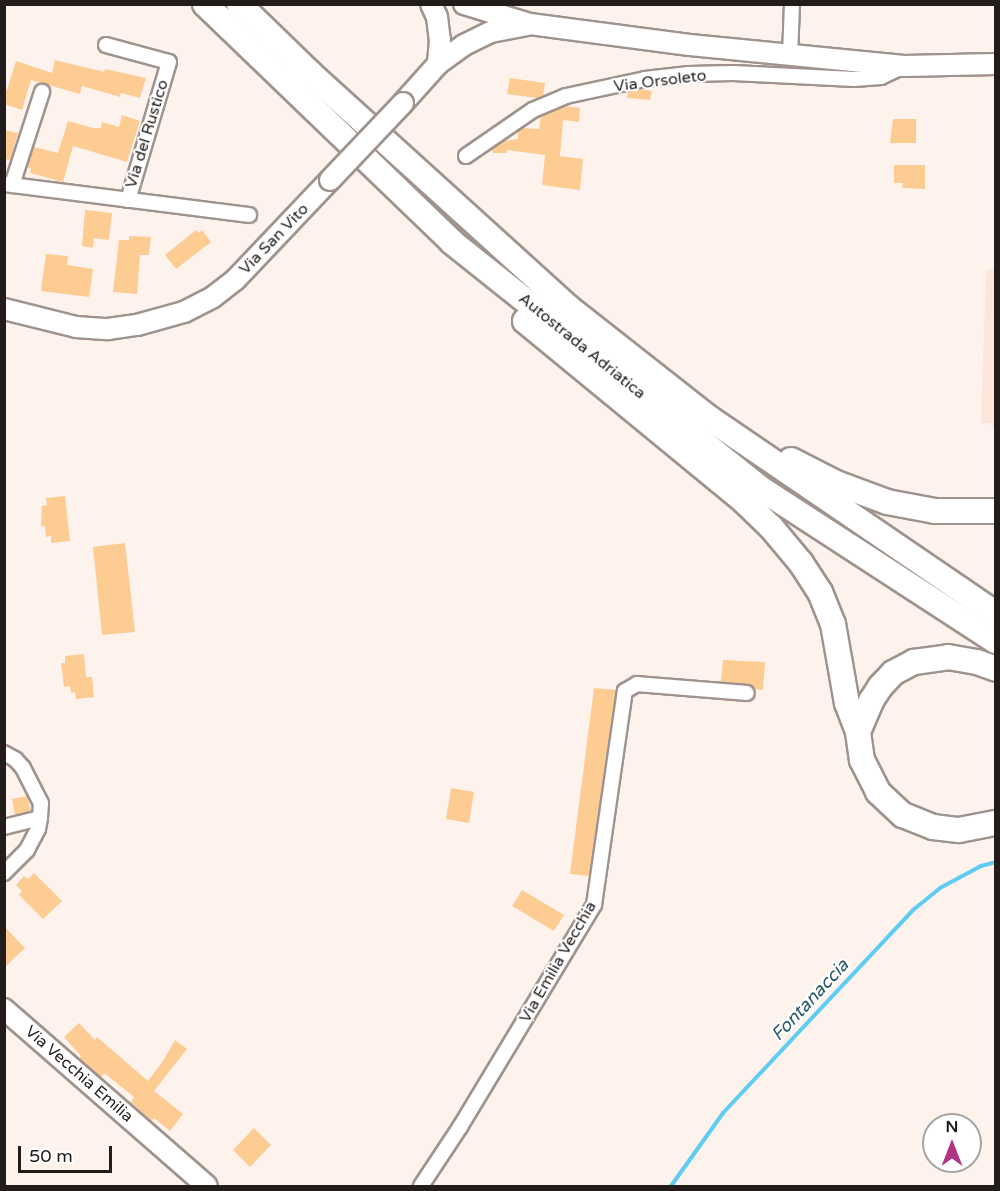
<!DOCTYPE html>
<html>
<head>
<meta charset="utf-8">
<style>
  body { margin:0 }
  #map { position:relative; width:1000px; height:1191px; overflow:hidden; background:#fef2ed; font-family:"Varela Round",sans-serif }
  div>[style] { position:absolute }
  [style*='--x'] { left:calc(var(--x)*1px); top:calc(var(--y)*1px); width:calc(var(--w)*1px); rotate:calc(var(--a)*1deg) }
  .commercial>* { inset:0; background:#fee5dc }
  .stream>* { height:4px; margin:-2px; padding:0 2px; transform-origin:2px; border-radius:2px; background:#5eccf3 }
  .building>* { inset:0; background:#fdcc93 }
  .roads { filter:drop-shadow(2px 0 #a0938d) drop-shadow(-2px 0 #a0938d) drop-shadow(0 2px #a0938d) drop-shadow(0 -2px #a0938d) }
  .street>* { height:14px; margin:-7px; padding:0 7px; transform-origin:7px; border-radius:7px; background:#fff }
  .secondary>* { height:20px; margin:-10px; padding:0 10px; transform-origin:10px; border-radius:10px; background:#fff }
  .highway>* { height:24px; margin:-12px; padding:0 12px; transform-origin:12px; border-radius:12px; background:#fff }
  .bridges { filter:drop-shadow(2px 0 #a0938d) drop-shadow(-2px 0 #a0938d) drop-shadow(0 2px #a0938d) drop-shadow(0 -2px #a0938d) }
  .secondary-bridge>* { height:20px; margin:-10px; padding:0 10px; transform-origin:10px; border-radius:10px; background:#fff }
  span { translate:-50% -50%; white-space:nowrap; text-align:center; line-height:1.15; -webkit-text-stroke:4.5px #fff; paint-order:stroke }
  .street-label { font-size:16px; color:#221d1a }
  .water-label { font-size:18px; color:#275666; font-style:italic }
  .frame { position:absolute; inset:0; border:6px solid #221d1a; pointer-events:none }
  .north { position:absolute; left:922px; top:1113px; width:60px; height:60px; box-sizing:border-box; background:#fff; border:2px solid #a7a5a3; border-radius:50%; rotate:0deg; font-size:16px; font-weight:700; line-height:24px; text-align:center; color:#221d1a }
  .north::after { content:''; display:block; margin:auto; width:21px; height:27px; background:#b13381; clip-path:polygon(50% 0,100% 100%,50% 72%,0 100%) }
  .scale { position:absolute; left:18px; top:1146px; width:94px; height:27px; box-sizing:border-box; border:3px solid #221d1a; border-top:0; padding-left:8px; font-size:18px; line-height:21px; white-space:nowrap; color:#221d1a; -webkit-text-stroke:4px #fff; paint-order:stroke }
</style>
</head>
<body>
<div id="map">
  <div class="commercial">
    <div style="clip-path:polygon(986px 270px,995px 270px,995px 434px,991px 423px,981px 423px)"></div>
  </div>
  <div class="stream">
    <div style="--x:671;--y:1186;--w:90;--a:-54.5"></div>
    <div style="--x:723;--y:1113;--w:278;--a:-46.9"></div>
    <div style="--x:913;--y:910;--w:35;--a:-39"></div>
    <div style="--x:940;--y:888;--w:47;--a:-28.2"></div>
    <div style="--x:981;--y:866;--w:16;--a:-15"></div>
  </div>
  <div class="building">
    <div style="clip-path:polygon(55px 60px,104px 72px,105px 69px,146px 78px,140px 98px,121px 93px,120px 97px,82px 86px,80px 94px,31px 80px,22px 110px,4px 104px,4px 90px,7px 90px,16px 61px,52px 73px)"></div>
    <div style="clip-path:polygon(510px 78px,545px 83px,543px 96px,537px 98px,507px 94px)"></div>
    <div style="clip-path:polygon(641px 89px,652px 91px,650px 100px,627px 98px,628px 92px)"></div>
    <div style="clip-path:polygon(565px 106px,580px 108px,579px 122px,563px 120px,560px 156px,583px 159px,580px 190px,542px 185px,545px 155px,507px 150px,507px 153px,493px 153px,492px 149px,503px 141px,518px 139px,518px 131px,523px 128px,539px 129px,541px 116px)"></div>
    <div style="clip-path:polygon(122px 115px,140px 121px,127px 162px,73px 146px,63px 182px,30px 173px,31px 168px,27px 167px,34px 147px,58px 153px,68px 121px,93px 128px,101px 128px,102px 122px,119px 127px)"></div>
    <div style="clip-path:polygon(893px 119px,916px 119px,916px 143px,890px 143px)"></div>
    <div style="clip-path:polygon(4px 130px,18px 133px,10px 160px,4px 159px)"></div>
    <div style="clip-path:polygon(894px 165px,925px 165px,925px 189px,902px 188px,903px 183px,894px 183px)"></div>
    <div style="clip-path:polygon(85px 210px,112px 213px,109px 240px,94px 238px,93px 248px,82px 246px)"></div>
    <div style="clip-path:polygon(196px 230px,198px 233px,202px 230px,211px 242px,176px 269px,165px 255px)"></div>
    <div style="clip-path:polygon(129px 236px,151px 237px,149px 255px,140px 255px,137px 294px,113px 292px,119px 240px,129px 240px)"></div>
    <div style="clip-path:polygon(46px 254px,68px 256px,67px 265px,93px 269px,89px 297px,41px 291px)"></div>
    <div style="clip-path:polygon(65px 496px,70px 541px,51px 543px,51px 536px,46px 537px,45px 526px,41px 526px,42px 506px,47px 505px,46px 498px)"></div>
    <div style="clip-path:polygon(125px 543px,135px 632px,102px 635px,93px 547px)"></div>
    <div style="clip-path:polygon(84px 654px,86px 677px,92px 677px,94px 697px,76px 699px,75px 692px,71px 693px,70px 686px,64px 687px,61px 663px,65px 663px,65px 656px)"></div>
    <div style="clip-path:polygon(723px 660px,765px 662px,763px 690px,755px 689px,748px 684px,721px 682px)"></div>
    <div style="clip-path:polygon(594px 688px,616px 690px,589px 876px,570px 874px)"></div>
    <div style="clip-path:polygon(451px 788px,474px 792px,469px 823px,446px 819px)"></div>
    <div style="clip-path:polygon(27px 796px,31px 811px,15px 815px,12px 799px)"></div>
    <div style="clip-path:polygon(34px 873px,62px 901px,43px 919px,19px 895px,22px 891px,16px 885px,24px 876px,28px 879px)"></div>
    <div style="clip-path:polygon(522px 890px,564px 915px,554px 931px,512px 906px)"></div>
    <div style="clip-path:polygon(4px 926px,25px 948px,4px 968px)"></div>
    <div style="clip-path:polygon(79px 1023px,95px 1040px,97px 1037px,148px 1081px,163px 1061px,175px 1040px,187px 1049px,154px 1091px,183px 1114px,170px 1131px,154px 1118px,151px 1121px,131px 1102px,134px 1097px,104px 1073px,101px 1077px,79px 1059px,81px 1056px,64px 1037px)"></div>
    <div style="clip-path:polygon(254px 1128px,271px 1145px,250px 1167px,233px 1150px)"></div>
  </div>
  <div class="roads">
    <div class="street">
      <div style="--x:106;--y:45;--w:65;--a:15.1"></div>
      <div style="--x:169;--y:62;--w:144;--a:106.5"></div>
      <div style="--x:790;--y:56;--w:52;--a:-87.8"></div>
      <div style="--x:466;--y:156;--w:81;--a:-34.5"></div>
      <div style="--x:533;--y:110;--w:36;--a:-23"></div>
      <div style="--x:566;--y:96;--w:81;--a:-12.1"></div>
      <div style="--x:645;--y:79;--w:44;--a:-6.5"></div>
      <div style="--x:689;--y:74;--w:44;--a:-1.3"></div>
      <div style="--x:733;--y:73;--w:121;--a:2.8"></div>
      <div style="--x:854;--y:79;--w:27;--a:-4"></div>
      <div style="--x:881;--y:77;--w:23;--a:-25"></div>
      <div style="--x:4;--y:184;--w:247;--a:7.2"></div>
      <div style="--x:12;--y:185;--w:98;--a:-72.1"></div>
      <div style="--x:4;--y:753;--w:13;--a:29"></div>
      <div style="--x:15;--y:759;--w:12;--a:48"></div>
      <div style="--x:23;--y:768;--w:39;--a:63"></div>
      <div style="--x:41;--y:803;--w:15;--a:94"></div>
      <div style="--x:4;--y:827;--w:37;--a:-14"></div>
      <div style="--x:40;--y:818;--w:11;--a:100"></div>
      <div style="--x:38;--y:829;--w:24;--a:118"></div>
      <div style="--x:27;--y:850;--w:33;--a:135"></div>
      <div style="--x:421;--y:1186;--w:71;--a:-56.5"></div>
      <div style="--x:460;--y:1127;--w:259;--a:-58.9"></div>
      <div style="--x:594;--y:905;--w:216;--a:-81.8"></div>
      <div style="--x:625;--y:691;--w:14;--a:-30"></div>
      <div style="--x:637;--y:684;--w:110;--a:4.7"></div>
    </div>
    <div class="secondary">
      <div style="--x:431;--y:4;--w:14;--a:65"></div>
      <div style="--x:437;--y:17;--w:23;--a:83"></div>
      <div style="--x:440;--y:40;--w:24;--a:95"></div>
      <div style="--x:464;--y:4;--w:69;--a:16.9"></div>
      <div style="--x:530;--y:24;--w:161;--a:7.5"></div>
      <div style="--x:690;--y:45;--w:215;--a:5.6"></div>
      <div style="--x:904;--y:66;--w:92;--a:-1.2"></div>
      <div style="--x:403;--y:103;--w:52;--a:-48.1"></div>
      <div style="--x:438;--y:64;--w:32;--a:-36"></div>
      <div style="--x:464;--y:45;--w:30;--a:-26"></div>
      <div style="--x:491;--y:32;--w:36;--a:-11"></div>
      <div style="--x:4;--y:309;--w:74;--a:14"></div>
      <div style="--x:76;--y:327;--w:32;--a:4"></div>
      <div style="--x:108;--y:329;--w:29;--a:-8"></div>
      <div style="--x:137;--y:325;--w:49;--a:-15.5"></div>
      <div style="--x:184;--y:312;--w:33;--a:-27"></div>
      <div style="--x:213;--y:297;--w:28;--a:-38"></div>
      <div style="--x:235;--y:280;--w:138;--a:-46.5"></div>
      <div style="--x:4;--y:1009;--w:269;--a:41.1"></div>
    </div>
    <div class="highway">
      <div style="--x:205;--y:4;--w:343;--a:43.9"></div>
      <div style="--x:452;--y:242;--w:394;--a:38.6"></div>
      <div style="--x:760;--y:488;--w:281;--a:33"></div>
      <div style="--x:239;--y:4;--w:100;--a:44.2"></div>
      <div style="--x:311;--y:74;--w:347;--a:42.2"></div>
      <div style="--x:568;--y:307;--w:179;--a:38.2"></div>
      <div style="--x:709;--y:418;--w:348;--a:34.3"></div>
      <div style="--x:525;--y:321;--w:285;--a:39.4"></div>
      <div style="--x:745;--y:502;--w:36;--a:44"></div>
      <div style="--x:771;--y:527;--w:47;--a:50.2"></div>
      <div style="--x:801;--y:563;--w:35;--a:57"></div>
      <div style="--x:820;--y:592;--w:35;--a:68"></div>
      <div style="--x:833;--y:624;--w:80;--a:80"></div>
      <div style="--x:847;--y:703;--w:31;--a:69"></div>
      <div style="--x:858;--y:732;--w:28;--a:82"></div>
      <div style="--x:862;--y:760;--w:36;--a:63"></div>
      <div style="--x:878;--y:792;--w:34;--a:43"></div>
      <div style="--x:903;--y:815;--w:32;--a:22"></div>
      <div style="--x:933;--y:827;--w:26;--a:7"></div>
      <div style="--x:959;--y:830;--w:38;--a:-11"></div>
      <div style="--x:791;--y:460;--w:51;--a:27.1"></div>
      <div style="--x:836;--y:483;--w:54;--a:20.4"></div>
      <div style="--x:887;--y:502;--w:49;--a:10.6"></div>
      <div style="--x:935;--y:511;--w:61;--a:0"></div>
      <div style="--x:858;--y:732;--w:34;--a:-67"></div>
      <div style="--x:871;--y:701;--w:17;--a:-57"></div>
      <div style="--x:880;--y:687;--w:19;--a:-47"></div>
      <div style="--x:893;--y:673;--w:24;--a:-28"></div>
      <div style="--x:914;--y:662;--w:34;--a:-8"></div>
      <div style="--x:948;--y:657;--w:29;--a:10"></div>
      <div style="--x:977;--y:662;--w:20;--a:20"></div>
    </div>
  </div>
  <div class="bridges">
    <div class="secondary-bridge">
      <div style="--x:330;--y:180;--w:106;--a:-46.5"></div>
    </div>
  </div>
  <div class="street-label">
    <span style="left:660px;top:81px;rotate:-7deg">Via Orsoleto</span>
    <span style="left:147px;top:134px;rotate:-73deg">Via del Rustico</span>
    <span style="left:274px;top:239px;rotate:-46deg">Via San Vito</span>
    <span style="left:582px;top:346px;rotate:39deg">Autostrada Adriatica</span>
    <span style="left:558px;top:962px;rotate:-60deg">Via Emilia Vecchia</span>
    <span style="left:79px;top:1074px;rotate:41deg">Via Vecchia Emilia</span>
  </div>
  <div class="water-label">
    <span style="left:810px;top:1000px;rotate:-47deg">Fontanaccia</span>
  </div>
  <div class="frame"></div>
  <div class="north">N</div>
  <div class="scale">50 m</div>
</div>
</body>
</html>
